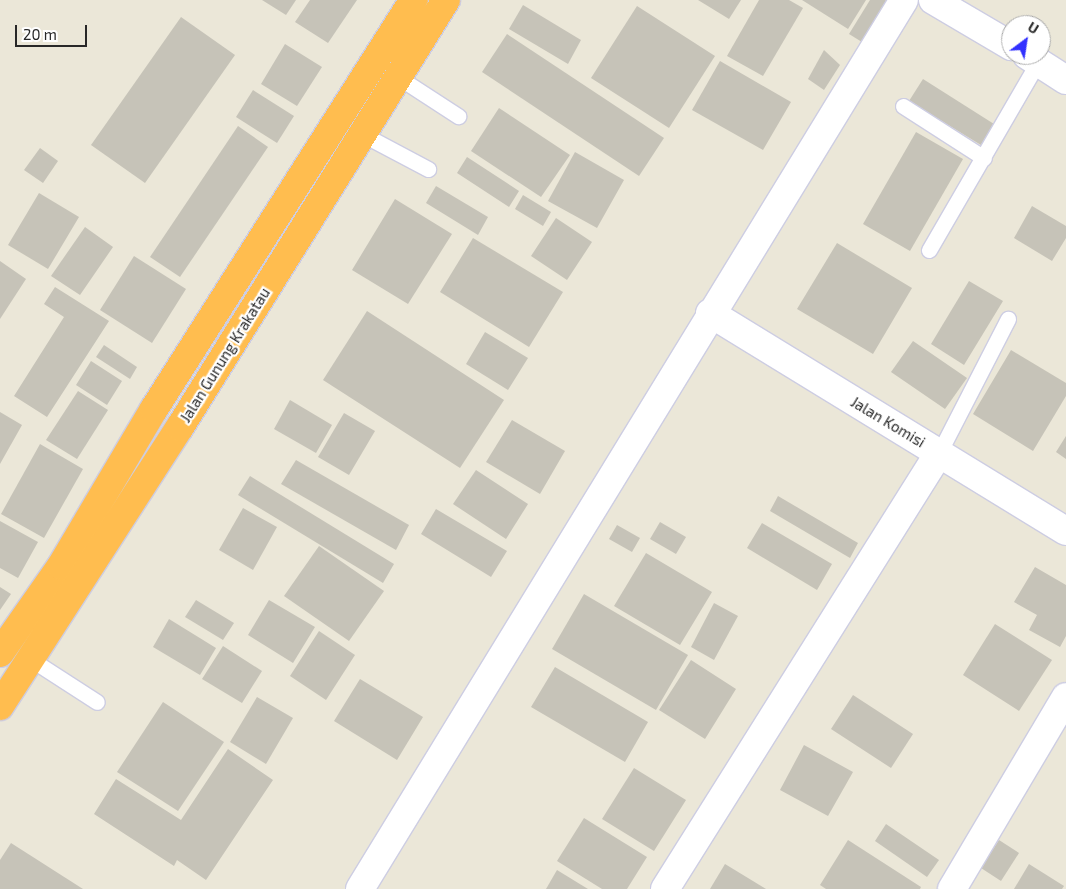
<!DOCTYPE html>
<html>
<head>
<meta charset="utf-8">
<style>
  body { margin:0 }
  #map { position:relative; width:1066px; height:889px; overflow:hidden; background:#ebe7d8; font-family:"Exo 2",sans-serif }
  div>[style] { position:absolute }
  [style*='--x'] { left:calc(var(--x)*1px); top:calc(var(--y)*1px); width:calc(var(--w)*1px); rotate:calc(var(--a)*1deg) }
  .building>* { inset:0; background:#c6c3b8 }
  .roads { filter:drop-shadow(1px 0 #cdcde2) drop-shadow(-1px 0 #cdcde2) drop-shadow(0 1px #cdcde2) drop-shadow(0 -1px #cdcde2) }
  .lane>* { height:15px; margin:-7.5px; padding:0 7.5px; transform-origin:7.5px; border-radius:7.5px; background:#fff }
  .street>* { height:28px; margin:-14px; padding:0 14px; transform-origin:14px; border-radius:14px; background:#fff }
  .highway>* { height:28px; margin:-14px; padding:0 14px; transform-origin:14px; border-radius:14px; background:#ffbd4f }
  span { translate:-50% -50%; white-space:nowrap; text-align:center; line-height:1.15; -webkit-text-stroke:4.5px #fff; paint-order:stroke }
  .street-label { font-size:15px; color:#282828 }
  .north { position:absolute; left:1001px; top:15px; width:50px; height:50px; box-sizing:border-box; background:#fff; border:1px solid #a9a9a9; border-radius:50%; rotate:31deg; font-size:14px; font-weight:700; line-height:20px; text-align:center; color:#282828 }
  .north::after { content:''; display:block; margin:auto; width:18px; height:22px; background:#3231ff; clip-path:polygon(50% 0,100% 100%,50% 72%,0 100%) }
  .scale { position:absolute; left:15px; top:25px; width:72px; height:22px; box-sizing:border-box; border:2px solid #282828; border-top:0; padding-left:6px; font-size:15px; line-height:18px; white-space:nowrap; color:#282828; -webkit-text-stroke:4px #fff; paint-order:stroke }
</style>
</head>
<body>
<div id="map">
  <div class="building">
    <div style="clip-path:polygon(262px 0,296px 0,286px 15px)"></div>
    <div style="clip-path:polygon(310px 0,357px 0,328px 43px,295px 22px)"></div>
    <div style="clip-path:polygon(698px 0,741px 0,729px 19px)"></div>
    <div style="clip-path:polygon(759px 0,789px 0,803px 8px,763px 76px,727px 56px)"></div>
    <div style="clip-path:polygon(802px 0,866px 0,848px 29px)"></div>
    <div style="clip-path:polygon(870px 0,885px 0,895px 6px,870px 47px,849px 34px)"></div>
    <div style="clip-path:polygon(523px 5px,581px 40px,568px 64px,509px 29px)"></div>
    <div style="clip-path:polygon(637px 6px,715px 56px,669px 128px,591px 78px)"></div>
    <div style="clip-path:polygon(181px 17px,235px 55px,145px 183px,91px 145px)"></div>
    <div style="clip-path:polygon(507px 34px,664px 138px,639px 176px,482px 72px)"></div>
    <div style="clip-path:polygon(285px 44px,322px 67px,297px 106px,261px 84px)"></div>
    <div style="clip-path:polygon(824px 50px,840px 65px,824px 90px,808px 79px)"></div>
    <div style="clip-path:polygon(720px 61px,791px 102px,763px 150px,692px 110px)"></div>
    <div style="clip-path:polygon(923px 79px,994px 124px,981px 145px,909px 101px)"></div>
    <div style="clip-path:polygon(253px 90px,294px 116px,277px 143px,236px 117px)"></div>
    <div style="clip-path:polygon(499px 108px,570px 155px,541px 197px,471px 151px)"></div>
    <div style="clip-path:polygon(238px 126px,268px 147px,180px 277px,150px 257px)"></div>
    <div style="clip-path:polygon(916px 132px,963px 159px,910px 251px,863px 224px)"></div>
    <div style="clip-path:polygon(40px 148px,58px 161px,43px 183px,24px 170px)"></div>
    <div style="clip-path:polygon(575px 152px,624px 180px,597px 228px,548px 201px)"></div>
    <div style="clip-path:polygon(467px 157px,519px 191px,509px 207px,457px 173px)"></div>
    <div style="clip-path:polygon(436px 186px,488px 217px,478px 235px,426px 203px)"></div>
    <div style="clip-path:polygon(39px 193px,79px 217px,48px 269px,8px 245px)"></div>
    <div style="clip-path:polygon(523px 195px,551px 212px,543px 226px,515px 209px)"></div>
    <div style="clip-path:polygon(395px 199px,452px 234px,408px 304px,352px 270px)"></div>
    <div style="clip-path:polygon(1032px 206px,1066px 226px,1066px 238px,1052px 261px,1014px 238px)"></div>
    <div style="clip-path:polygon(556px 218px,592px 242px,567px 280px,531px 256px)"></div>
    <div style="clip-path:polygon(85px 227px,113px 247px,80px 295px,51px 276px)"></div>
    <div style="clip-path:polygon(473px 238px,563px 292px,529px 347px,440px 292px)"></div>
    <div style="clip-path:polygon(837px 243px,912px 288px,873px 354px,797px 309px)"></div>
    <div style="clip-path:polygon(134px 256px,186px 289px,152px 343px,100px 310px)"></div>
    <div style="clip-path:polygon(0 261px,26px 279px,0 319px)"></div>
    <div style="clip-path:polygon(969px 281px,1003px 301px,964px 365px,931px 344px)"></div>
    <div style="clip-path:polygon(55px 287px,109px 321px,47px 417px,14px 396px,64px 317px,44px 304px)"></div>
    <div style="clip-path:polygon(367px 311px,504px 400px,460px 468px,323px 380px)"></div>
    <div style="clip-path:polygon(485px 332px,528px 358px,508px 390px,466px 364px)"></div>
    <div style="clip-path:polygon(913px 341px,967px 378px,945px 409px,891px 372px)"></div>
    <div style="clip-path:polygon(104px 345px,137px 367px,130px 379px,96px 357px)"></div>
    <div style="clip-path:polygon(1011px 350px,1066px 383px,1066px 396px,1033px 451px,973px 414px)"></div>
    <div style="clip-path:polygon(91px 361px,122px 381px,107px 405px,76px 385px)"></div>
    <div style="clip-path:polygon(78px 391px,108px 410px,77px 459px,46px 440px)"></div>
    <div style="clip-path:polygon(290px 400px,332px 425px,316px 453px,274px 429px)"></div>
    <div style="clip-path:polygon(0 412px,22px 425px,0 464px)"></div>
    <div style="clip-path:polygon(344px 413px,375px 431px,349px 475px,318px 457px)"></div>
    <div style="clip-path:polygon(512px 420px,565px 451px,540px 494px,486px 462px)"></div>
    <div style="clip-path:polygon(1066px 436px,1066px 459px,1056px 452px)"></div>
    <div style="clip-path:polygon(40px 444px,83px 469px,44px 538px,1px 514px)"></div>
    <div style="clip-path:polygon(296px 460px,409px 525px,396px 550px,281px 484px)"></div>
    <div style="clip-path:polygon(476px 470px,528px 504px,506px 539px,453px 504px)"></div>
    <div style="clip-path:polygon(250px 476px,394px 564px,383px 583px,238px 495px)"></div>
    <div style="clip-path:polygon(778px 496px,858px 543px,850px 558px,770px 511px)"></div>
    <div style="clip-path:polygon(243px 508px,277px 527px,253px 570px,219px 550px)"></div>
    <div style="clip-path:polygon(436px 509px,507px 551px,491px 577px,421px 534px)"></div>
    <div style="clip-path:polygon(0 521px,38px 542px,18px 578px,0 568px)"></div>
    <div style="clip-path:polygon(660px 522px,686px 537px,676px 554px,650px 539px)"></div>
    <div style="clip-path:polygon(762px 523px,832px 564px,817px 590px,747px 548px)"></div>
    <div style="clip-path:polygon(617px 525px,640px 538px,632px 552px,609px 539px)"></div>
    <div style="clip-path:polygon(319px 546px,384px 591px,349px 641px,284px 596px)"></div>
    <div style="clip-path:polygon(646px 553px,712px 592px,680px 645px,614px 606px)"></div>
    <div style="clip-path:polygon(1035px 567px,1066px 585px,1066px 636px,1060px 647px,1029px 630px,1037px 615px,1014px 602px)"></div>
    <div style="clip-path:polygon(0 587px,11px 594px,0 610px)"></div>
    <div style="clip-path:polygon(584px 594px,688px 655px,656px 710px,552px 649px)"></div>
    <div style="clip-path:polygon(196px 600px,234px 623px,223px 640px,185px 617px)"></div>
    <div style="clip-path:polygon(269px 600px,315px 627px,293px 663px,248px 635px)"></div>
    <div style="clip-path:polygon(714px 603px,738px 616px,714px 660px,691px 647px)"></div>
    <div style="clip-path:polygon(169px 619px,216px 648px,200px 675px,153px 647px)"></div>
    <div style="clip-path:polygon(995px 624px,1052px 660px,1019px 711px,963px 675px)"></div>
    <div style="clip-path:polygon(319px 631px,355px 655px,326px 700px,290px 676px)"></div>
    <div style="clip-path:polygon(223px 646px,262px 671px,242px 703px,202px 679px)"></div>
    <div style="clip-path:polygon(691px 660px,736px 689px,705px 739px,659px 710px)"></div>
    <div style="clip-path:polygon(555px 667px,648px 722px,625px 762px,531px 707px)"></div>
    <div style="clip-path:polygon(360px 679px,423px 717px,397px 760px,334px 721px)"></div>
    <div style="clip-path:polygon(853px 695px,913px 734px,891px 768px,831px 729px)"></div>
    <div style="clip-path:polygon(257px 697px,293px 718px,266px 764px,230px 742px)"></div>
    <div style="clip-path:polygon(163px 702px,224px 742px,178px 811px,117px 772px)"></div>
    <div style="clip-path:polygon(804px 745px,853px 772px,828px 816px,780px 790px)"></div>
    <div style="clip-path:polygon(228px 749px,273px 780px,206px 880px,177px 860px,174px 866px,94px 814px,116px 779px,181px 820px)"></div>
    <div style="clip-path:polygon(634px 768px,686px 800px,654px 851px,602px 819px)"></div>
    <div style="clip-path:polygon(584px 818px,647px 857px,627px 889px,602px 889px,557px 861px)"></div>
    <div style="clip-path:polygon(886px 824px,939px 860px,927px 877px,875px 841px)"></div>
    <div style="clip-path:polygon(848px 840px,921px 887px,920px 889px,826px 889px,820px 885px)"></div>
    <div style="clip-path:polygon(999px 840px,1019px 853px,1001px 881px,981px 868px)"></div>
    <div style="clip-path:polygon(11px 843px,83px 889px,0 889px,0 860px)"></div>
    <div style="clip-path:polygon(725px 864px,766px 889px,710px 889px)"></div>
    <div style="clip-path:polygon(1029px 864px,1064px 886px,1062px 889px,1014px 889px)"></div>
    <div style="clip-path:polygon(557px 870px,588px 889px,546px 889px)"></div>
  </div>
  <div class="roads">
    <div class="lane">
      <div style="--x:398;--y:77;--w:72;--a:33"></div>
      <div style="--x:903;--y:106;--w:96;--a:32.7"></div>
      <div style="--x:362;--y:134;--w:75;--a:27.9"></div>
      <div style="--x:929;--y:250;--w:217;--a:-59.9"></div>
      <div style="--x:939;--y:453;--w:151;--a:-62.8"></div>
      <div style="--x:32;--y:660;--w:77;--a:32.9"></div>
    </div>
    <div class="street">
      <div style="--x:933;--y:0;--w:91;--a:30.5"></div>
      <div style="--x:1027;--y:55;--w:46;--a:32.7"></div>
      <div style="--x:710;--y:313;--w:417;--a:31.5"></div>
      <div style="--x:360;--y:889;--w:1042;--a:-58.54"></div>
      <div style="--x:665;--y:889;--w:515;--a:-57.85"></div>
      <div style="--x:952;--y:889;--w:223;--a:-59.3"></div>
    </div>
    <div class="highway">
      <div style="--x:0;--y:653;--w:106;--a:-55"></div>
      <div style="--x:61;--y:566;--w:182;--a:-59.4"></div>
      <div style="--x:154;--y:409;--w:485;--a:-57.6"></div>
      <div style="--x:0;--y:706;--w:332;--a:-57.2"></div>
      <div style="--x:180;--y:427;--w:503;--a:-58.08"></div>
    </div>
  </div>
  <div class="street-label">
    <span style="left:225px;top:355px;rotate:-58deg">Jalan Gunung Krakatau</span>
    <span style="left:888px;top:422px;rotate:31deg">Jalan Komisi</span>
  </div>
  <div class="north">U</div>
  <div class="scale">20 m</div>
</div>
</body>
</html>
